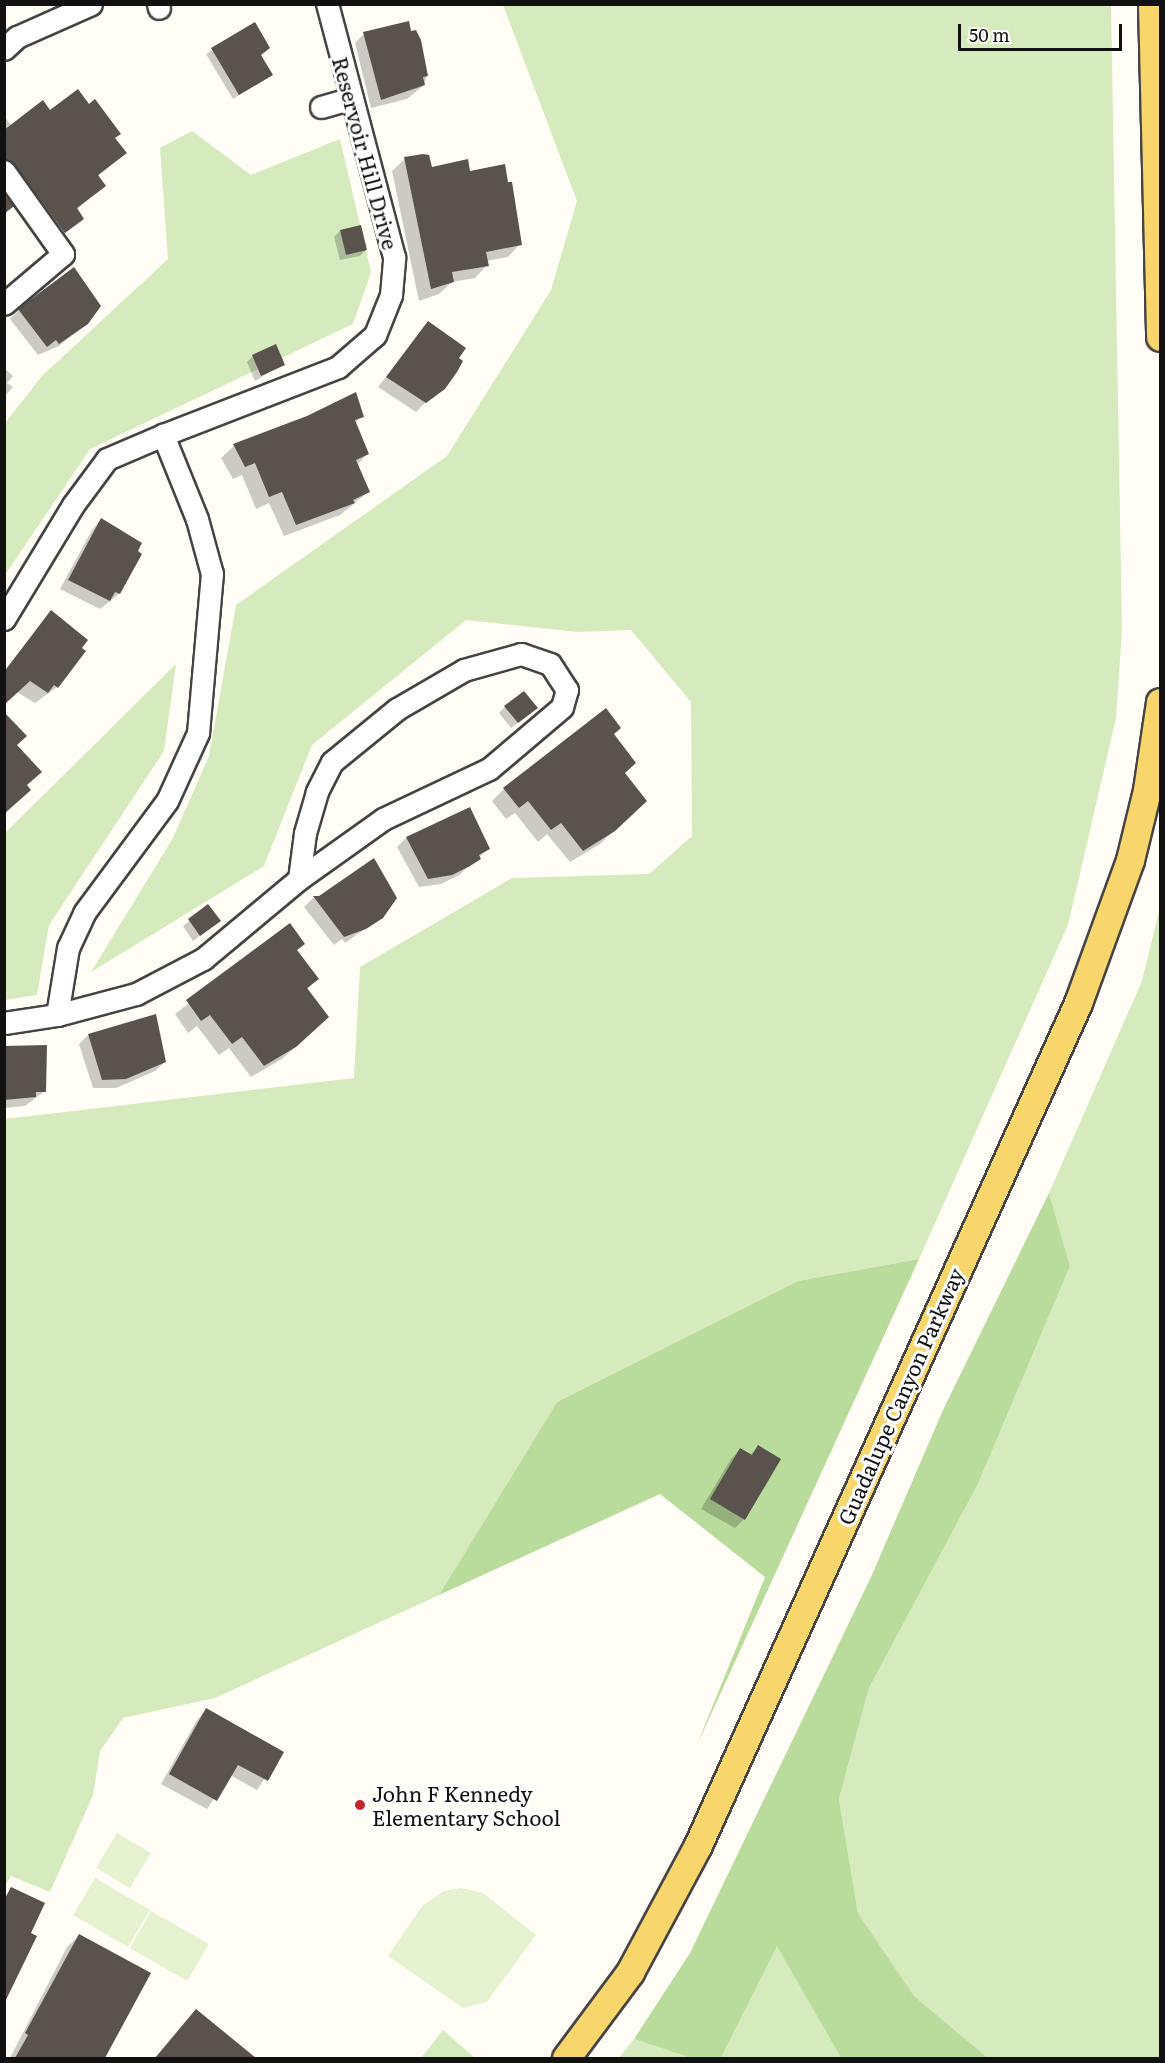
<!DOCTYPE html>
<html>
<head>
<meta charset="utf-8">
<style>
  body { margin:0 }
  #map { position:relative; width:1165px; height:2063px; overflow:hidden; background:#fffdf5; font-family:Literata,serif }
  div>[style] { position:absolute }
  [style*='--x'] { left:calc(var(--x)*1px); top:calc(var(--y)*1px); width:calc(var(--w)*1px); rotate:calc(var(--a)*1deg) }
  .green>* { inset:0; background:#d5ebbd }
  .forest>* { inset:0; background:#b9dc9c }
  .pitch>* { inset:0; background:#e6f2cf }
  .shadow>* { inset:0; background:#0003 }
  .building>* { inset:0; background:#5a524d }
  .roads { filter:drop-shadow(2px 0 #444) drop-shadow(-2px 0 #444) drop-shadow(0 2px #444) drop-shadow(0 -2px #444) }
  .minor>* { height:21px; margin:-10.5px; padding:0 10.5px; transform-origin:10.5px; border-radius:10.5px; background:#fff }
  .major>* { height:27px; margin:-13.5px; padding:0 13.5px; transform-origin:13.5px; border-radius:13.5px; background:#f9d66b }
  .dots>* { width:16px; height:16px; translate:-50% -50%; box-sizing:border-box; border:3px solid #fff; border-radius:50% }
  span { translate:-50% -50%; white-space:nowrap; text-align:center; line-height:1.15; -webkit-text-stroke:6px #fff; paint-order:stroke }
  .street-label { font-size:21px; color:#111 }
  .poi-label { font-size:21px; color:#111 }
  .left { translate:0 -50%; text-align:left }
  .frame { position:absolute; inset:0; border:6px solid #111; pointer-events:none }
  .scale { position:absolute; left:958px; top:24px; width:164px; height:27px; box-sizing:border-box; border:3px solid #111; border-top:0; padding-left:8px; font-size:18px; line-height:21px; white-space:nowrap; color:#111; -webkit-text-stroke:4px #fff; paint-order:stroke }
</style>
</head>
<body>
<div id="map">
  <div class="green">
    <div style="clip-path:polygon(503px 5px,1111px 5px,1122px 630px,1116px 718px,1068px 925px,919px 1259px,798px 1281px,557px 1402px,439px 1595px,215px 1698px,123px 1718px,100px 1751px,93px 1795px,50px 1892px,11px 1876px,5px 1886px,5px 1119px,354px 1078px,360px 967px,512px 878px,649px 874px,692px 836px,691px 702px,631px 630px,578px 632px,466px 620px,312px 745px,264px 866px,91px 972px,173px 838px,209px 756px,236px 605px,447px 456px,551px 290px,577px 201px)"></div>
    <div style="clip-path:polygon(192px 131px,251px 175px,340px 139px,371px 272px,353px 324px,90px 449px,5px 575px,5px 423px,42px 376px,168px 259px,160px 148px)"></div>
    <div style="clip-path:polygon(176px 664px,164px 751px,49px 925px,37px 995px,5px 1000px,5px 833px)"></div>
    <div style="clip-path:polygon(1160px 907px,1160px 2058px,988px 2058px,914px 1996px,858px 1913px,839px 1799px,869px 1688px,978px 1484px,1070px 1266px,1049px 1193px,1142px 981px)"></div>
    <div style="clip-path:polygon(777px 1945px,841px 2058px,721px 2058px)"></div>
    <div style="clip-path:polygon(443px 2030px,475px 2058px,421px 2058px)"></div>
    <div style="clip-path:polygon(634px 2039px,691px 2058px,619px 2058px)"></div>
  </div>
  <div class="forest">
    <div style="clip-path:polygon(1049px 1193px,1070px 1266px,978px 1484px,869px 1688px,839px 1799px,858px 1913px,914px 1996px,988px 2058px,841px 2058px,777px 1946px,721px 2058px,691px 2058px,634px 2039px,690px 1953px,871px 1577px,943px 1410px)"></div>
    <div style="clip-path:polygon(919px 1259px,696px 1747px,765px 1577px,660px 1494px,439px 1595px,557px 1402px,798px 1281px)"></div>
  </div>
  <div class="pitch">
    <div style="clip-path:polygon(117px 1833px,151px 1853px,130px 1888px,96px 1868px)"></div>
    <div style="clip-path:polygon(95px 1878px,150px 1910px,128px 1947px,73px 1915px)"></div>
    <div style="clip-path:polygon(461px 1888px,483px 1893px,536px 1935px,487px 2002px,463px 2008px,388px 1956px,422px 1906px,444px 1891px)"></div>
    <div style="clip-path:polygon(151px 1911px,209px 1944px,187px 1981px,130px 1948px)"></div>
  </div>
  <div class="shadow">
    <div style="clip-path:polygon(254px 24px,268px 48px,260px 56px,271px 75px,233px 99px,206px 54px)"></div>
    <div style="clip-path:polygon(364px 34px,427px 75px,424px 85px,407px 99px,371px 108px,355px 43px)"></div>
    <div style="clip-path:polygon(50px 113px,114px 139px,125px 153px,97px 177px,104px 186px,76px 210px,82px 218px,52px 244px,4px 179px,4px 116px,12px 126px)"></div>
    <div style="clip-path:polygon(405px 159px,430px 168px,469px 172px,520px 244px,508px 257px,486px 261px,487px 265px,475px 278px,452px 282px,439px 294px,419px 301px,392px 171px)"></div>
    <div style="clip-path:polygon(340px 231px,366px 250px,360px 256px,340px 260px,334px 237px)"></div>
    <div style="clip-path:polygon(19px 310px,85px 324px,59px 346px,38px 355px,10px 319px)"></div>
    <div style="clip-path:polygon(428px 323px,457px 358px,456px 371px,416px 412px,378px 387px)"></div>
    <div style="clip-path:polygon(253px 356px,283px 364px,255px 381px,247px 362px)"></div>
    <div style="clip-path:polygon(4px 368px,13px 376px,7px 383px,13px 387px,4px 397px)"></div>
    <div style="clip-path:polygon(362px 416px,355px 423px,367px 454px,357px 465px,368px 492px,340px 515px,284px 536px,269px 503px,256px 509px,242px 475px,233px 479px,221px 458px,234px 446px,308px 418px)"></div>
    <div style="clip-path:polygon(101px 520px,119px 594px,100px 609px,60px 589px,92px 530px)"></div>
    <div style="clip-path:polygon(51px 612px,57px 687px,35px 703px,17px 692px,4px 704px,4px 671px)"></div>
    <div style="clip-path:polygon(505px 707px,530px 713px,511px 728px,499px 713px)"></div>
    <div style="clip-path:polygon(612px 735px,624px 774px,645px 801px,600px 844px,570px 862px,547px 834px,538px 842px,515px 813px,506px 819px,492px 801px,504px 789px)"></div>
    <div style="clip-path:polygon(469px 809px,488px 849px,459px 875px,441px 884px,419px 887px,397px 847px,406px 838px)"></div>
    <div style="clip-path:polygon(313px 898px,320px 898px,382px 917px,345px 943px,342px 939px,334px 945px,304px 907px)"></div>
    <div style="clip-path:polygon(208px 906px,213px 926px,193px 941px,183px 926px)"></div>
    <div style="clip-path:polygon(289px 925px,296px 951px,317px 979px,307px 990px,315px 1029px,282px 1059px,251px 1077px,229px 1048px,219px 1055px,197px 1026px,188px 1033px,175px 1014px)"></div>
    <div style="clip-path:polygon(88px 1035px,165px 1062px,155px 1071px,116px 1088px,93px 1088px,79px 1044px)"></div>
    <div style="clip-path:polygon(4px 1047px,45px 1091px,25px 1106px,4px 1108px)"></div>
    <div style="clip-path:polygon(758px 1447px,744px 1519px,735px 1528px,701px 1509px,731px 1459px,740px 1449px,750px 1455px)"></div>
    <div style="clip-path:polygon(206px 1710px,282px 1753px,257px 1790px,230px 1775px,207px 1809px,161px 1784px,197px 1720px)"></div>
    <div style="clip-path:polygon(79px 1936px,149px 1974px,103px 2058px,10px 2058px,67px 1947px)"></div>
    <div style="clip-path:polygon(196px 2011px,254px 2058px,155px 2058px)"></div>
  </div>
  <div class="building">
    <div style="clip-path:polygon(409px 21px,411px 31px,416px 30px,421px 40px,428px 76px,423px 77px,425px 85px,381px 100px,363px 32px)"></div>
    <div style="clip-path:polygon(255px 22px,270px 48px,261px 55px,273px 75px,239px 95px,211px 48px)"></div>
    <div style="clip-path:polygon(78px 89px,89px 104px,95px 99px,121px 134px,115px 138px,127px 153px,98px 175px,106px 186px,77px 208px,84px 219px,65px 233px,14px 164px,4px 159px,4px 130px,43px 100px,50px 110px)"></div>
    <div style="clip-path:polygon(423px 154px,429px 155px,432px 167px,468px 159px,470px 171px,505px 164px,508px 182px,512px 182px,522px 245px,486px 252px,489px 266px,452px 272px,454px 282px,431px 289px,404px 157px)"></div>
    <div style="clip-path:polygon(4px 194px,14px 206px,4px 214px)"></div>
    <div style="clip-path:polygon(361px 225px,367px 250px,346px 255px,340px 230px)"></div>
    <div style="clip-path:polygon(74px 267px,101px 306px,88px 324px,59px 344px,56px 340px,47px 347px,18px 309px)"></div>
    <div style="clip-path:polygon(428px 321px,466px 348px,459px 358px,463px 361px,457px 372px,445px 389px,426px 403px,386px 377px)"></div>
    <div style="clip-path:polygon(276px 344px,285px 365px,261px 376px,252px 355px)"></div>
    <div style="clip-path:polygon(356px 392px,364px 417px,355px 420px,369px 454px,356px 460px,370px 492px,353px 500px,355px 503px,296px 525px,282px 492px,269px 497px,255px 463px,245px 467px,233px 444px,307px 416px)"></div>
    <div style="clip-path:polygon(101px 518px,142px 543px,138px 551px,142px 554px,120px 594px,115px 592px,110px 601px,68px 580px)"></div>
    <div style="clip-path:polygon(51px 610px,88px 640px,82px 648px,86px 651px,58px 688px,54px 685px,48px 693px,30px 681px,4px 705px,4px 672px)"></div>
    <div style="clip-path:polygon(524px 691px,538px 708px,518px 723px,504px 706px)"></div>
    <div style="clip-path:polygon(606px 708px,621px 728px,614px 734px,636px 763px,625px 773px,647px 801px,615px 831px,583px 851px,561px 823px,551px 830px,528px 801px,519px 808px,503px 788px)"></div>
    <div style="clip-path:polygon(4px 712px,27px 736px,17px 745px,42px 772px,27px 785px,31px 790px,4px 814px)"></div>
    <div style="clip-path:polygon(470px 807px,490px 849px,479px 855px,481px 859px,470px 866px,452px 875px,428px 879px,406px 837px)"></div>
    <div style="clip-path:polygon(374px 858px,397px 898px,383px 918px,366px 929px,344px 937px,313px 896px,319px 896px)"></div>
    <div style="clip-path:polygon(208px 904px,221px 921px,200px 936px,188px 919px)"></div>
    <div style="clip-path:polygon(290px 923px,305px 944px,297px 950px,319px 979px,307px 988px,329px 1017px,296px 1047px,264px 1066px,242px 1037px,232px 1044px,210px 1015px,201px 1021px,186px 1000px)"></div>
    <div style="clip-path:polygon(156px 1014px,166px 1062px,126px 1079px,102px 1080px,88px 1034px)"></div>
    <div style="clip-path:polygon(47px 1045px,46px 1092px,36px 1092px,36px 1097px,4px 1100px,4px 1046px)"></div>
    <div style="clip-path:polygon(758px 1445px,781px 1459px,745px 1520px,710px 1499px,740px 1448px,752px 1455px)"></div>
    <div style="clip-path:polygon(206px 1708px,284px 1752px,268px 1781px,238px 1765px,217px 1801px,169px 1774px)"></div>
    <div style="clip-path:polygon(11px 1887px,45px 1903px,31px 1933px,37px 1936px,4px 2004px,4px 1900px)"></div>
    <div style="clip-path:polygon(79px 1934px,151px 1973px,105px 2058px,15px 2058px,28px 2035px,25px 2033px)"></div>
    <div style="clip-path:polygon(196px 2009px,256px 2058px,155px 2058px)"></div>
  </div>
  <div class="roads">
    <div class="minor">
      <div style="--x:158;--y:4;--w:4;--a:76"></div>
      <div style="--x:4;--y:49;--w:18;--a:-43"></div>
      <div style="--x:17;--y:37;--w:81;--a:-24"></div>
      <div style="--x:321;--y:107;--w:32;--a:-16"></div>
      <div style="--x:4;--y:171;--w:102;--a:54.6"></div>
      <div style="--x:63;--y:254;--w:77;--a:139.7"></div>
      <div style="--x:4;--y:619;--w:133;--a:-58.8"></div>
      <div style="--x:73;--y:505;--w:57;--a:-53.5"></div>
      <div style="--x:107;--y:459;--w:61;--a:-23.2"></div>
      <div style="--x:57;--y:1015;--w:68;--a:-80.7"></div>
      <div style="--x:68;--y:948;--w:38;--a:-65"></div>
      <div style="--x:84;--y:913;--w:139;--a:-53.5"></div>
      <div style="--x:167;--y:801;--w:75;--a:-65.5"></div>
      <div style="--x:198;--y:733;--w:160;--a:-85"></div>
      <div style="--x:212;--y:574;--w:57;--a:-105.3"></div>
      <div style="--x:197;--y:519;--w:91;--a:-112"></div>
      <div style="--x:163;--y:435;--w:188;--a:-21.2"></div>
      <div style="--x:338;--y:367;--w:49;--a:-40.9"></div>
      <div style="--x:375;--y:335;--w:43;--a:-68.2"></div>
      <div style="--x:391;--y:295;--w:38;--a:-85"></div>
      <div style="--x:394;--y:257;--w:262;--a:-104.8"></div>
      <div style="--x:4;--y:1023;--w:54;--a:-8.6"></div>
      <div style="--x:57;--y:1015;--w:82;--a:-14.9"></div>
      <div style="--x:136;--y:994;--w:76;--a:-27.6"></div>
      <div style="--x:203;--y:959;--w:125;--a:-39.8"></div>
      <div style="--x:299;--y:879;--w:103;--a:-35.5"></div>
      <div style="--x:383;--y:819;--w:117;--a:-25.3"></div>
      <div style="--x:489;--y:769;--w:96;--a:-40.3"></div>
      <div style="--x:562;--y:707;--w:18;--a:-74"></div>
      <div style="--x:567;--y:690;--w:31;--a:-123"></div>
      <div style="--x:550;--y:664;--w:31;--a:-161"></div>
      <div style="--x:521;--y:654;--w:59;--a:164.3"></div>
      <div style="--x:464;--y:670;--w:78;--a:149.8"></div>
      <div style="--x:397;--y:709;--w:84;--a:140.8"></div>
      <div style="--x:332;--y:762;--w:34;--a:117"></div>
      <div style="--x:317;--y:792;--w:43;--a:106.3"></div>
      <div style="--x:305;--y:833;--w:46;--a:97.4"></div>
    </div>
    <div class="major">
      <div style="--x:1152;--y:4;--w:333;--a:88.6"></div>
      <div style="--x:566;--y:2058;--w:107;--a:-53.3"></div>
      <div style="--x:630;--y:1972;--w:144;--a:-61.8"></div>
      <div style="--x:698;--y:1845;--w:924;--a:-65.71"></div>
      <div style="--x:1078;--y:1003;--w:152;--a:-70"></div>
      <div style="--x:1130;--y:860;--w:72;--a:-76.3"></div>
      <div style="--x:1147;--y:790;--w:89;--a:-81.6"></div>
    </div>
  </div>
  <div class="dots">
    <div style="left:360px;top:1805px;background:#c4262e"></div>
  </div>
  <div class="street-label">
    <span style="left:366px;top:153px;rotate:75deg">Reservoir Hill Drive</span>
    <span style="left:900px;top:1396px;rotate:-66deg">Guadalupe Canyon Parkway</span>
  </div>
  <div class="poi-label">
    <span class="left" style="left:372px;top:1805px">John F Kennedy<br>Elementary School</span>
  </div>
  <div class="frame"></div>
  <div class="scale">50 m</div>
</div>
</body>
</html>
